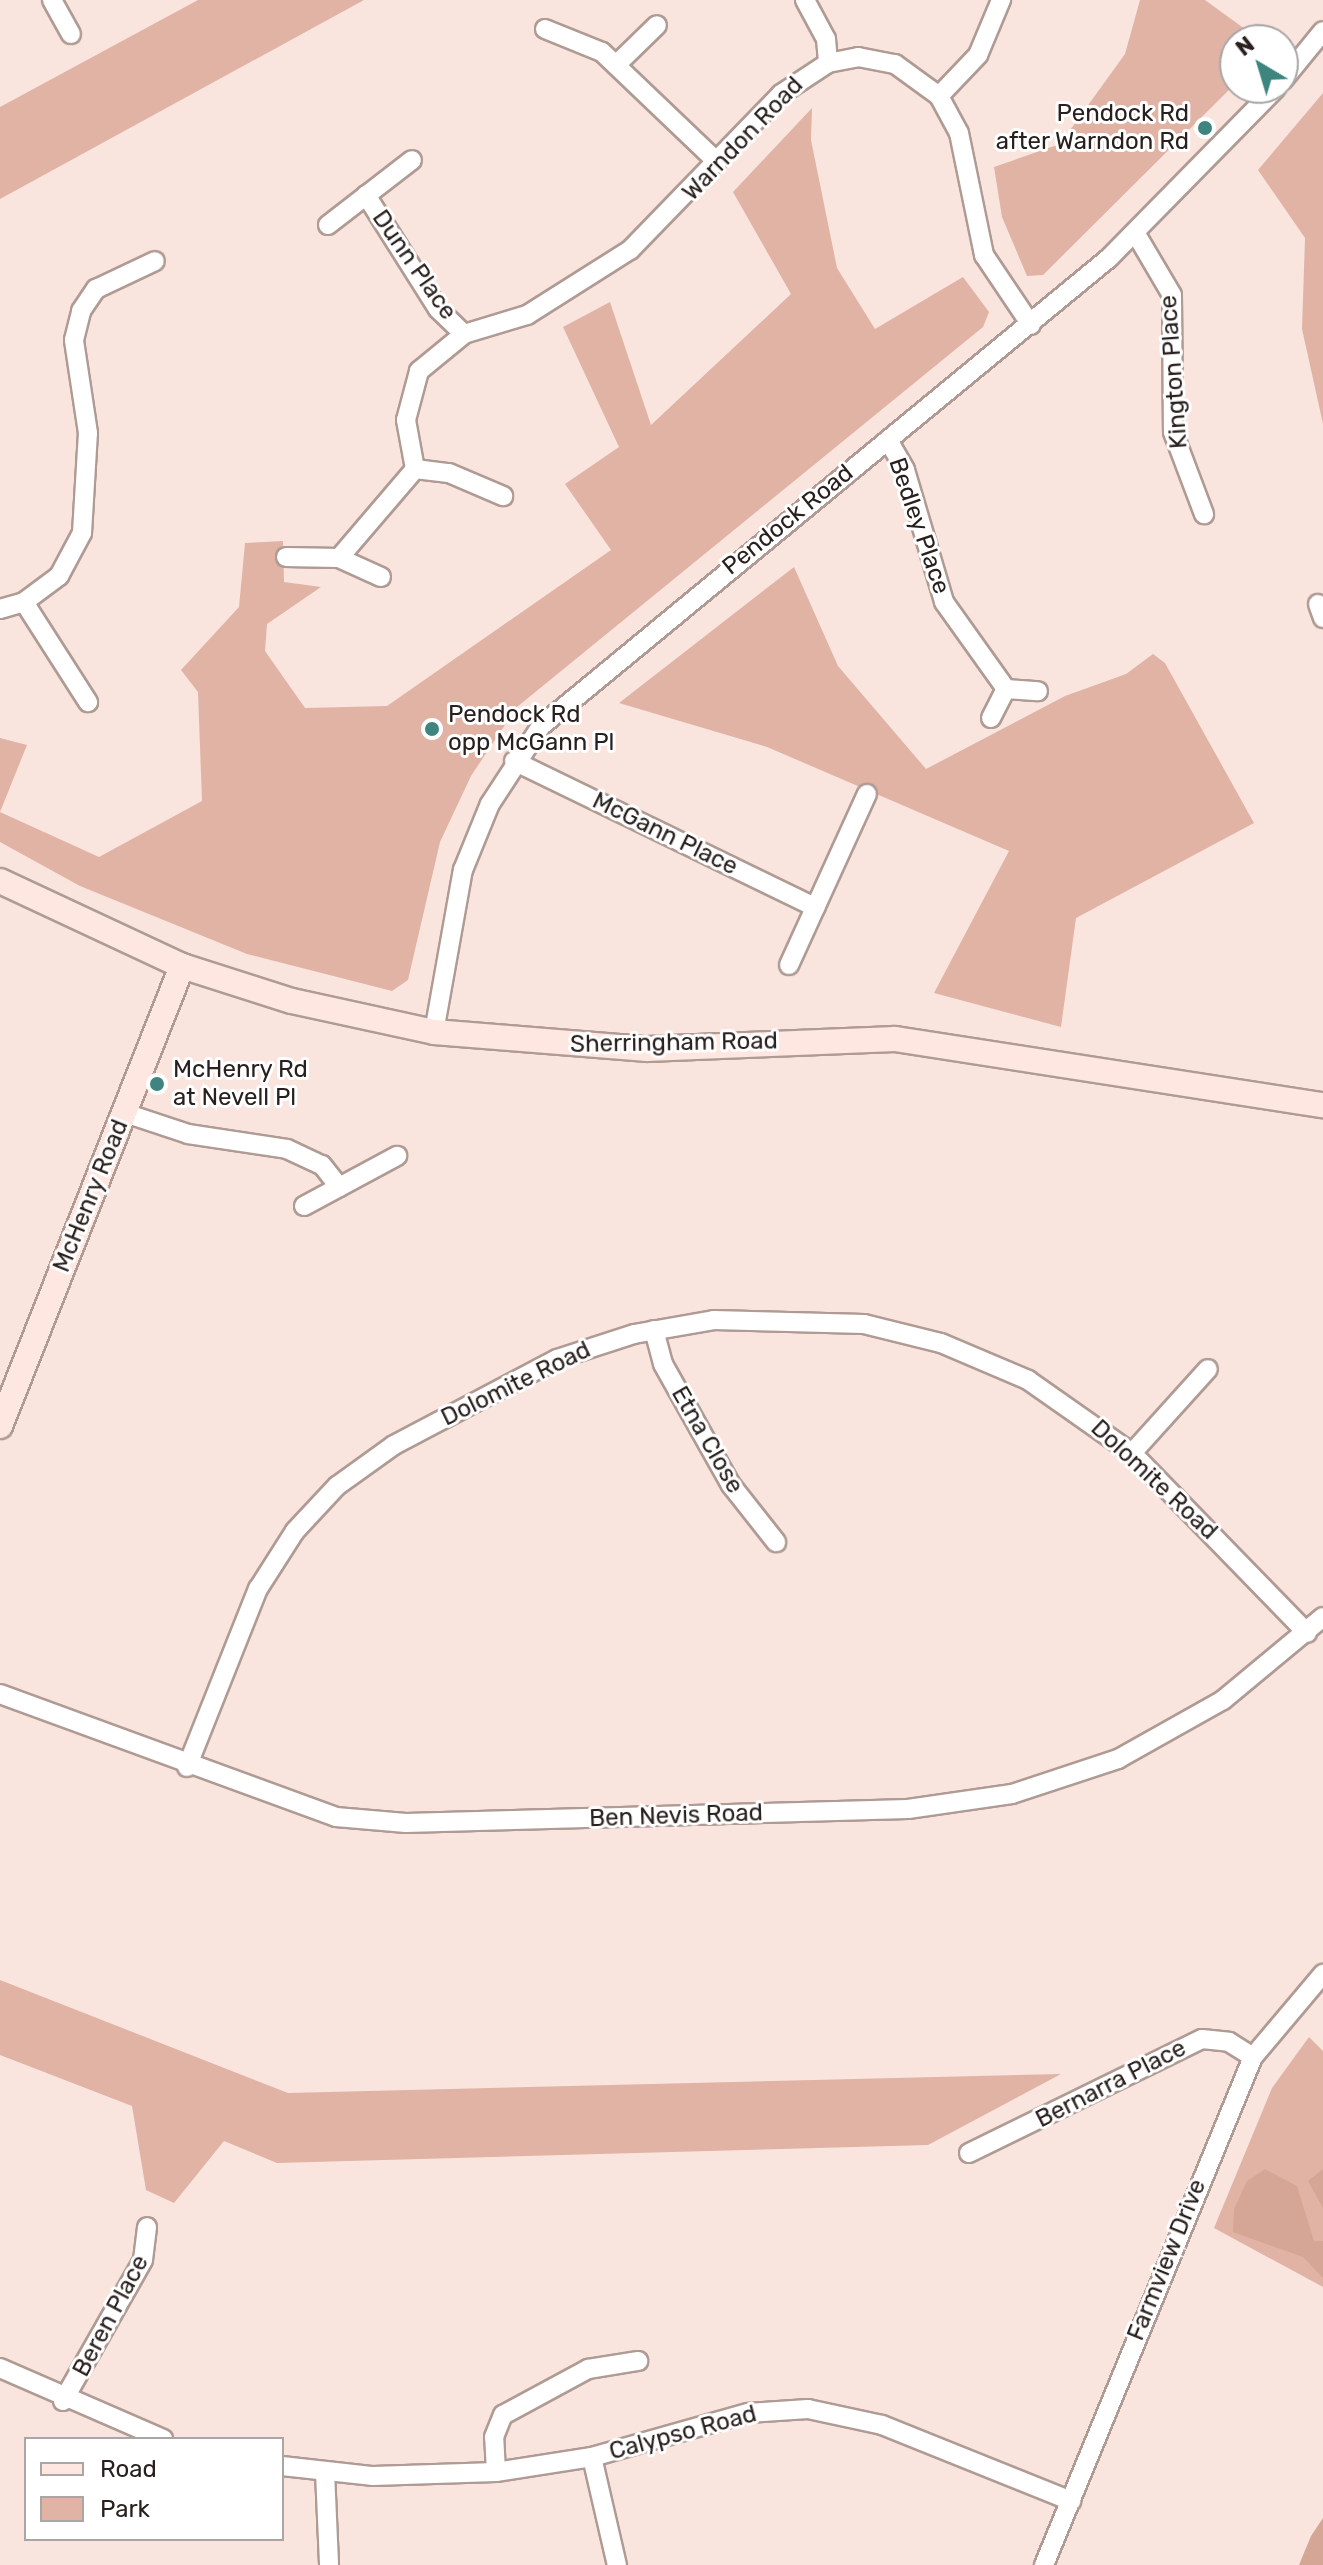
<!DOCTYPE html>
<html>
<head>
<meta charset="utf-8">
<style>
  body { margin:0 }
  #map { position:relative; width:1323px; height:2565px; overflow:hidden; background:#fae5de; font-family:Rubik,sans-serif }
  div>[style] { position:absolute }
  [style*='--x'] { left:calc(var(--x)*1px); top:calc(var(--y)*1px); width:calc(var(--w)*1px); rotate:calc(var(--a)*1deg) }
  .green>* { inset:0; background:#e0b3a5 }
  .forest>* { inset:0; background:#d5a595 }
  .roads { filter:drop-shadow(2px 0 #af9b94) drop-shadow(-2px 0 #af9b94) drop-shadow(0 2px #af9b94) drop-shadow(0 -2px #af9b94) }
  .street>* { height:18px; margin:-9px; padding:0 9px; transform-origin:9px; border-radius:9px; background:#fff }
  .secondary>* { height:24px; margin:-12px; padding:0 12px; transform-origin:12px; border-radius:12px; background:#fde7e0 }
  .dots>* { width:22px; height:22px; translate:-50% -50%; box-sizing:border-box; border:4px solid #fff; border-radius:50% }
  span { translate:-50% -50%; white-space:nowrap; text-align:center; line-height:1.15; -webkit-text-stroke:6px #fff; paint-order:stroke }
  .poi-label { font-size:24px; color:#28201e }
  .right { translate:-100% -50%; text-align:right }
  .left { translate:0 -50%; text-align:left }
  .street-label { font-size:24px; color:#28201e }
  .legend { position:absolute; left:24px; top:2437px; width:260px; height:104px; box-sizing:border-box; background:#fff; border:2px solid #a9a6a5; margin:0; padding:10px 14px; list-style:none; font-size:24px; color:#28201e }
  .legend li { display:flex; align-items:center; gap:16px; height:40px }
  .legend b { width:40px; border:2px solid #a9a6a5 }
  .north { position:absolute; left:1219px; top:24px; width:80px; height:80px; box-sizing:border-box; background:#fff; border:2px solid #a9a6a5; border-radius:50%; rotate:322deg; font-size:22px; font-weight:700; line-height:32px; text-align:center; color:#28201e }
  .north::after { content:''; display:block; margin:auto; width:28px; height:36px; background:#3e8580; clip-path:polygon(50% 0,100% 100%,50% 72%,0 100%) }
</style>
</head>
<body>
<div id="map">
  <div class="green">
    <div style="clip-path:polygon(198px 0,364px 0,0 199px,0 107px)"></div>
    <div style="clip-path:polygon(1140px 0,1205px 0,1260px 40px,1235px 40px,1235px 84px,1043px 275px,1027px 276px,1002px 217px,994px 167px,1060px 144px,1125px 54px)"></div>
    <div style="clip-path:polygon(1323px 93px,1323px 424px,1302px 329px,1305px 238px,1258px 170px)"></div>
    <div style="clip-path:polygon(812px 108px,811px 140px,837px 268px,875px 329px,963px 277px,989px 312px,983px 327px,517px 707px,471px 776px,440px 842px,408px 980px,392px 991px,247px 954px,80px 886px,0 842px,0 738px,27px 745px,0 812px,99px 857px,202px 801px,198px 692px,181px 670px,239px 607px,245px 543px,283px 541px,284px 582px,321px 587px,267px 624px,265px 651px,305px 708px,387px 706px,611px 550px,565px 484px,619px 447px,563px 327px,610px 302px,651px 425px,791px 294px,733px 192px)"></div>
    <div style="clip-path:polygon(794px 567px,838px 666px,926px 769px,1065px 696px,1126px 674px,1153px 654px,1165px 663px,1254px 823px,1076px 918px,1061px 1027px,934px 993px,1009px 851px,767px 747px,619px 703px)"></div>
    <div style="clip-path:polygon(0 1980px,288px 2093px,1061px 2074px,928px 2145px,277px 2163px,224px 2141px,174px 2203px,146px 2190px,132px 2106px,0 2055px)"></div>
    <div style="clip-path:polygon(1309px 2037px,1323px 2051px,1323px 2287px,1214px 2228px,1272px 2088px)"></div>
  </div>
  <div class="forest">
    <div style="clip-path:polygon(1265px 2169px,1297px 2186px,1314px 2241px,1323px 2241px,1323px 2278px,1303px 2257px,1233px 2232px,1234px 2209px,1247px 2181px)"></div>
    <div style="clip-path:polygon(1323px 2169px,1323px 2208px,1308px 2181px)"></div>
    <div style="clip-path:polygon(1323px 2518px,1323px 2565px,1299px 2565px,1311px 2536px)"></div>
  </div>
  <div class="roads">
    <div class="street">
      <div style="--x:52;--y:0;--w:39;--a:61"></div>
      <div style="--x:805;--y:0;--w:44;--a:61.7"></div>
      <div style="--x:826;--y:39;--w:24;--a:85"></div>
      <div style="--x:545;--y:29;--w:61;--a:22"></div>
      <div style="--x:602;--y:52;--w:159;--a:43.7"></div>
      <div style="--x:616;--y:65;--w:57;--a:-44.3"></div>
      <div style="--x:1283;--y:80;--w:63;--a:-50.8"></div>
      <div style="--x:939;--y:96;--w:57;--a:-46.4"></div>
      <div style="--x:978;--y:55;--w:60;--a:-67.3"></div>
      <div style="--x:366;--y:195;--w:135;--a:57.7"></div>
      <div style="--x:438;--y:309;--w:36;--a:44"></div>
      <div style="--x:328;--y:225;--w:106;--a:-37.7"></div>
      <div style="--x:1136;--y:234;--w:71;--a:59.5"></div>
      <div style="--x:1172;--y:295;--w:137;--a:89.6"></div>
      <div style="--x:1173;--y:432;--w:88;--a:69.3"></div>
      <div style="--x:888;--y:440;--w:34;--a:60"></div>
      <div style="--x:905;--y:470;--w:138;--a:73.5"></div>
      <div style="--x:944;--y:602;--w:107;--a:54.5"></div>
      <div style="--x:1006;--y:689;--w:32;--a:4"></div>
      <div style="--x:415;--y:469;--w:34;--a:7"></div>
      <div style="--x:449;--y:473;--w:59;--a:23.1"></div>
      <div style="--x:286;--y:557;--w:53;--a:1.1"></div>
      <div style="--x:339;--y:558;--w:46;--a:24.3"></div>
      <div style="--x:339;--y:558;--w:117;--a:-49.5"></div>
      <div style="--x:415;--y:469;--w:50;--a:-100.4"></div>
      <div style="--x:406;--y:420;--w:51;--a:-75.1"></div>
      <div style="--x:419;--y:371;--w:58;--a:-39.4"></div>
      <div style="--x:464;--y:334;--w:66;--a:-16.8"></div>
      <div style="--x:527;--y:315;--w:122;--a:-32.3"></div>
      <div style="--x:630;--y:250;--w:217;--a:-45.9"></div>
      <div style="--x:781;--y:94;--w:56;--a:-33.4"></div>
      <div style="--x:828;--y:63;--w:31;--a:-11"></div>
      <div style="--x:858;--y:57;--w:38;--a:11"></div>
      <div style="--x:895;--y:64;--w:54;--a:36"></div>
      <div style="--x:939;--y:96;--w:42;--a:61.6"></div>
      <div style="--x:959;--y:133;--w:125;--a:78.4"></div>
      <div style="--x:984;--y:255;--w:84;--a:56.1"></div>
      <div style="--x:24;--y:602;--w:119;--a:57.4"></div>
      <div style="--x:1318;--y:604;--w:15;--a:70"></div>
      <div style="--x:0;--y:609;--w:25;--a:-16"></div>
      <div style="--x:24;--y:602;--w:44;--a:-36.6"></div>
      <div style="--x:59;--y:576;--w:49;--a:-61.9"></div>
      <div style="--x:82;--y:533;--w:100;--a:-86.6"></div>
      <div style="--x:88;--y:433;--w:94;--a:-98.6"></div>
      <div style="--x:74;--y:340;--w:30;--a:-76"></div>
      <div style="--x:81;--y:311;--w:27;--a:-56"></div>
      <div style="--x:96;--y:289;--w:65;--a:-25.4"></div>
      <div style="--x:991;--y:718;--w:33;--a:-63"></div>
      <div style="--x:514;--y:761;--w:335;--a:25.9"></div>
      <div style="--x:789;--y:965;--w:188;--a:-65.5"></div>
      <div style="--x:434;--y:1032;--w:165;--a:-79.9"></div>
      <div style="--x:463;--y:870;--w:71;--a:-67.8"></div>
      <div style="--x:490;--y:804;--w:93;--a:-56.8"></div>
      <div style="--x:541;--y:726;--w:736;--a:-39.49"></div>
      <div style="--x:1109;--y:258;--w:238;--a:-45.5"></div>
      <div style="--x:125;--y:1113;--w:66;--a:18.4"></div>
      <div style="--x:188;--y:1134;--w:100;--a:8.6"></div>
      <div style="--x:287;--y:1149;--w:38;--a:25"></div>
      <div style="--x:322;--y:1165;--w:28;--a:52"></div>
      <div style="--x:304;--y:1206;--w:106;--a:-28.3"></div>
      <div style="--x:654;--y:1330;--w:35;--a:75"></div>
      <div style="--x:663;--y:1364;--w:139;--a:60.7"></div>
      <div style="--x:731;--y:1485;--w:73;--a:51.7"></div>
      <div style="--x:1132;--y:1453;--w:113;--a:-47.9"></div>
      <div style="--x:0;--y:1694;--w:358;--a:20.1"></div>
      <div style="--x:336;--y:1817;--w:70;--a:4.9"></div>
      <div style="--x:406;--y:1823;--w:502;--a:-1.6"></div>
      <div style="--x:908;--y:1809;--w:105;--a:-8.2"></div>
      <div style="--x:1012;--y:1794;--w:112;--a:-18.3"></div>
      <div style="--x:1118;--y:1759;--w:120;--a:-29.3"></div>
      <div style="--x:1223;--y:1700;--w:130;--a:-39.7"></div>
      <div style="--x:187;--y:1767;--w:192;--a:-68.3"></div>
      <div style="--x:258;--y:1589;--w:69;--a:-57.5"></div>
      <div style="--x:295;--y:1531;--w:62;--a:-47"></div>
      <div style="--x:337;--y:1486;--w:70;--a:-35.7"></div>
      <div style="--x:394;--y:1445;--w:184;--a:-27.8"></div>
      <div style="--x:557;--y:1359;--w:81;--a:-18"></div>
      <div style="--x:634;--y:1334;--w:81;--a:-9.9"></div>
      <div style="--x:714;--y:1320;--w:150;--a:1.5"></div>
      <div style="--x:864;--y:1324;--w:79;--a:13.9"></div>
      <div style="--x:941;--y:1343;--w:95;--a:23"></div>
      <div style="--x:1028;--y:1380;--w:127;--a:35.1"></div>
      <div style="--x:1132;--y:1453;--w:251;--a:45.8"></div>
      <div style="--x:969;--y:2153;--w:259;--a:-26.1"></div>
      <div style="--x:1202;--y:2039;--w:27;--a:6"></div>
      <div style="--x:1229;--y:2042;--w:28;--a:32"></div>
      <div style="--x:0;--y:2368;--w:178;--a:23.5"></div>
      <div style="--x:63;--y:2401;--w:162;--a:-60.4"></div>
      <div style="--x:143;--y:2260;--w:33;--a:-83"></div>
      <div style="--x:592;--y:2457;--w:111;--a:77"></div>
      <div style="--x:282;--y:2466;--w:92;--a:6.3"></div>
      <div style="--x:373;--y:2476;--w:123;--a:-1.9"></div>
      <div style="--x:496;--y:2472;--w:97;--a:-8.9"></div>
      <div style="--x:592;--y:2457;--w:162;--a:-15.8"></div>
      <div style="--x:748;--y:2413;--w:60;--a:-3.8"></div>
      <div style="--x:808;--y:2409;--w:76;--a:12.2"></div>
      <div style="--x:882;--y:2425;--w:204;--a:21.9"></div>
      <div style="--x:325;--y:2472;--w:93;--a:87.5"></div>
      <div style="--x:496;--y:2472;--w:35;--a:-93"></div>
      <div style="--x:494;--y:2437;--w:24;--a:-68"></div>
      <div style="--x:503;--y:2415;--w:97;--a:-28.4"></div>
      <div style="--x:588;--y:2369;--w:51;--a:-9.1"></div>
      <div style="--x:1044;--y:2565;--w:549;--a:-67.64"></div>
      <div style="--x:1253;--y:2057;--w:109;--a:-49.9"></div>
    </div>
    <div class="secondary">
      <div style="--x:0;--y:881;--w:201;--a:25"></div>
      <div style="--x:182;--y:966;--w:115;--a:17.7"></div>
      <div style="--x:292;--y:1001;--w:145;--a:12.3"></div>
      <div style="--x:434;--y:1032;--w:214;--a:4.6"></div>
      <div style="--x:647;--y:1049;--w:248;--a:-2.3"></div>
      <div style="--x:895;--y:1039;--w:433;--a:8.8"></div>
      <div style="--x:0;--y:1426;--w:495;--a:-68.4"></div>
    </div>
  </div>
  <div class="dots">
    <div style="left:1205px;top:128px;background:#3e8580"></div>
    <div style="left:432px;top:729px;background:#3e8580"></div>
    <div style="left:157px;top:1084px;background:#3e8580"></div>
  </div>
  <div class="poi-label">
    <span class="right" style="left:1189px;top:128px">Pendock Rd<br>after Warndon Rd</span>
    <span class="left" style="left:448px;top:729px">Pendock Rd<br>opp McGann Pl</span>
    <span class="left" style="left:173px;top:1084px">McHenry Rd<br>at Nevell Pl</span>
  </div>
  <div class="street-label">
    <span style="left:743px;top:139px;rotate:-46deg">Warndon Road</span>
    <span style="left:414px;top:265px;rotate:55deg">Dunn Place</span>
    <span style="left:1174px;top:372px;rotate:-94deg">Kington Place</span>
    <span style="left:788px;top:520px;rotate:-39deg">Pendock Road</span>
    <span style="left:919px;top:526px;rotate:71deg">Bedley Place</span>
    <span style="left:665px;top:834px;rotate:26deg">McGann Place</span>
    <span style="left:674px;top:1043px;rotate:-1deg">Sherringham Road</span>
    <span style="left:91px;top:1196px;rotate:-68deg">McHenry Road</span>
    <span style="left:516px;top:1384px;rotate:-26deg">Dolomite Road</span>
    <span style="left:707px;top:1440px;rotate:60deg">Etna Close</span>
    <span style="left:1154px;top:1480px;rotate:43deg">Dolomite Road</span>
    <span style="left:676px;top:1816px;rotate:-2deg">Ben Nevis Road</span>
    <span style="left:1111px;top:2084px;rotate:-27deg">Bernarra Place</span>
    <span style="left:1167px;top:2260px;rotate:-68deg">Farmview Drive</span>
    <span style="left:111px;top:2316px;rotate:-62deg">Beren Place</span>
    <span style="left:683px;top:2433px;rotate:-15deg">Calypso Road</span>
  </div>
  <ul class="legend">
  <li><b style="height:10px;background:#fde7e0"></b>Road</li>
  <li><b style="height:22px;background:#e0b3a5"></b>Park</li>
  </ul>
  <div class="north">N</div>
</div>
</body>
</html>
